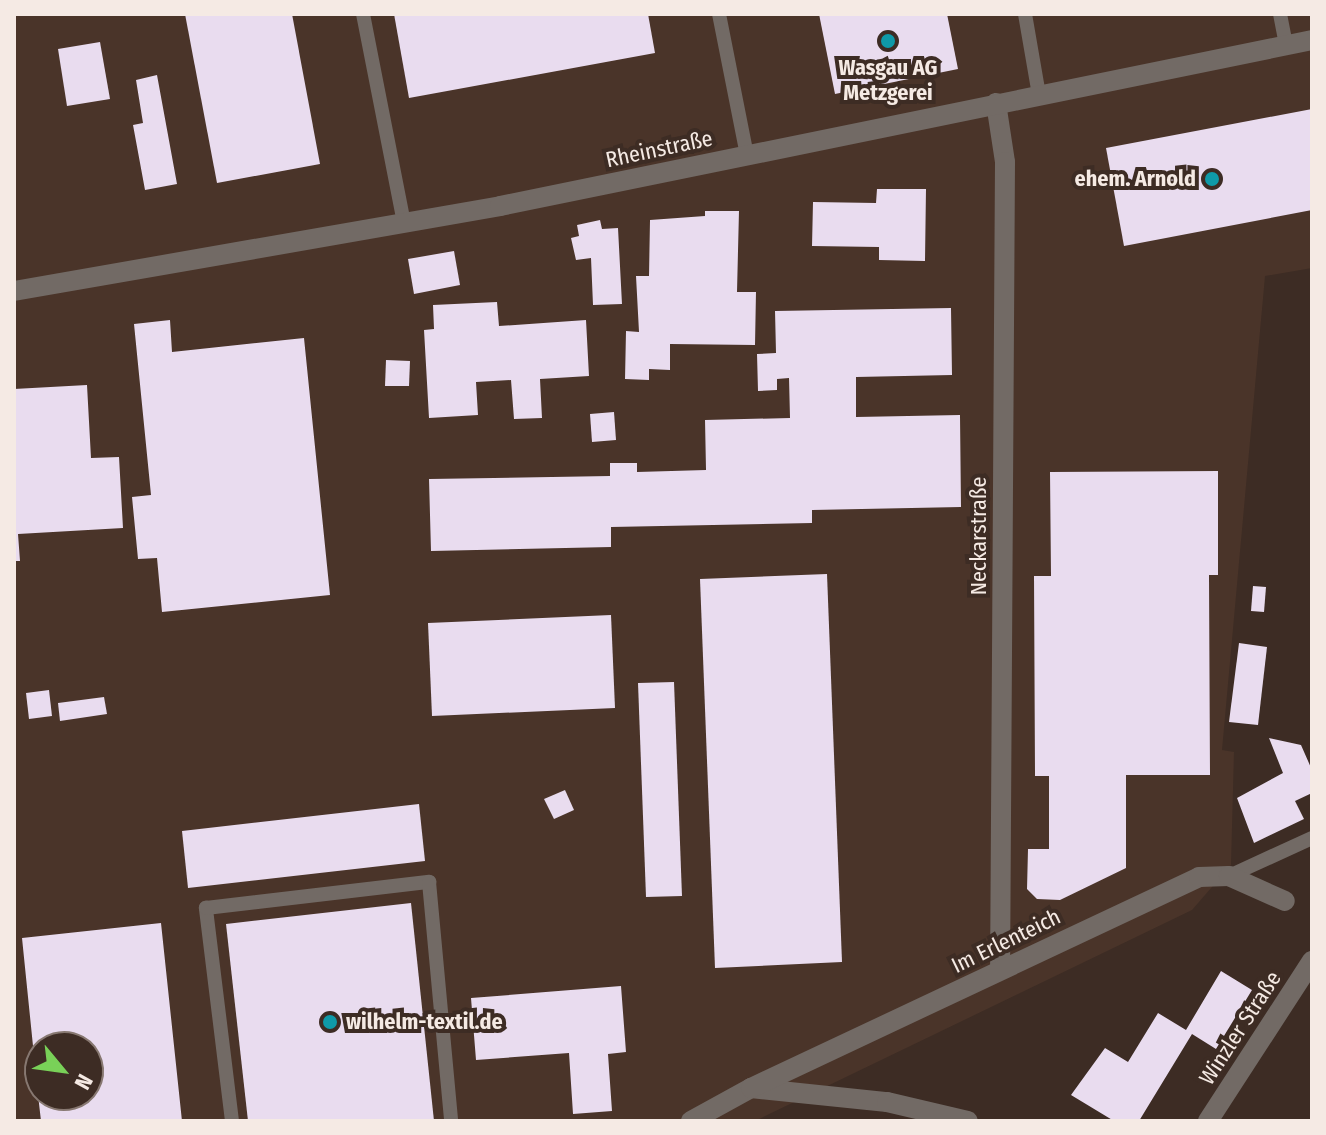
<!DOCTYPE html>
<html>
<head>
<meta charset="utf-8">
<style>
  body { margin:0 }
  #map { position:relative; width:1326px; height:1135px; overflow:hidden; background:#3d2c24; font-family:"Fira Sans Condensed",sans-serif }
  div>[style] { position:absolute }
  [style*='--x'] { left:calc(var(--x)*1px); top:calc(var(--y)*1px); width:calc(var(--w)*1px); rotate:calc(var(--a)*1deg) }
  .built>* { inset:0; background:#4a3429 }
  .building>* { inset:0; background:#e9dcef }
  .service>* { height:14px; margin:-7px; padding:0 7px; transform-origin:7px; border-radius:7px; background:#726a65 }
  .minor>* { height:20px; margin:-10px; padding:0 10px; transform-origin:10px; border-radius:10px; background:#726a65 }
  .tertiary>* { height:20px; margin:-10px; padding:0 10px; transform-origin:10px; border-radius:10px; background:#726a65 }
  .dots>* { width:22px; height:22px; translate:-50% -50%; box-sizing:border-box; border:4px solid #3d2c24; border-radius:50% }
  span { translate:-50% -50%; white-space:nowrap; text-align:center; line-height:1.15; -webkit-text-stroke:8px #3d2c24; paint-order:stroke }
  .poi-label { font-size:22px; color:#f5eae4; font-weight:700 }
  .right { translate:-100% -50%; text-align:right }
  .left { translate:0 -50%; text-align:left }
  .street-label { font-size:22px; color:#f5eae4 }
  .frame { position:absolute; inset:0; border:16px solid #f5eae4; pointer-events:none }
  .north { position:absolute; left:24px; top:1031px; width:80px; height:80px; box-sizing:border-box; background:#3d2c24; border:2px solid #877871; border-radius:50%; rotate:119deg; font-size:22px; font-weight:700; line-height:32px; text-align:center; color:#f5eae4 }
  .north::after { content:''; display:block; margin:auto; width:28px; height:36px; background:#79d158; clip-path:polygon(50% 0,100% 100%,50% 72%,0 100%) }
</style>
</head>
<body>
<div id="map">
  <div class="built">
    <div style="clip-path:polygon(evenodd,14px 14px,1312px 14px,1312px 268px,1265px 276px,1222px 750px,1234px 752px,1231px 865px,1192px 910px,755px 1121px,14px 1121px,14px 14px,40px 1047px,88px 1047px,88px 1095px,40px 1095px,40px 1047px)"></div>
  </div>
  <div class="building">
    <div style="clip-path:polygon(185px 14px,292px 14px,320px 164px,217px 183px)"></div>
    <div style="clip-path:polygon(394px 14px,648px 14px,655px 53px,409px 98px)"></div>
    <div style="clip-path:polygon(819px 14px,947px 14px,958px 69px,835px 94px)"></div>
    <div style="clip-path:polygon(100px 42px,110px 99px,67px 106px,58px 49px)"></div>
    <div style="clip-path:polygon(157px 75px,177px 184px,145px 190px,133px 125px,143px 123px,136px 80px)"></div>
    <div style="clip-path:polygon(1312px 109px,1312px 210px,1124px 246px,1106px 148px)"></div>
    <div style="clip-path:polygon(877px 189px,926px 189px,925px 261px,879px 260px,879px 247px,812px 246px,813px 202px,876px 203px)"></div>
    <div style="clip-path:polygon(705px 211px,739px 211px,737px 292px,756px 292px,755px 345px,670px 344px,670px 370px,649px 369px,649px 380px,625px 379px,626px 331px,639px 332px,636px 276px,649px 276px,650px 220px,705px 216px)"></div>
    <div style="clip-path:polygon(600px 220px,602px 229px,618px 228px,622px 304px,593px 305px,591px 258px,576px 260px,571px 238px,579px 236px,577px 225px)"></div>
    <div style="clip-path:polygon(454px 251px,460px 285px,414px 294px,408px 259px)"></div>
    <div style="clip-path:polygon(497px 302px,499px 326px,586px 320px,589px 376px,540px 379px,542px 418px,514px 419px,511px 380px,476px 382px,478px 415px,429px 418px,424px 330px,434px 329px,433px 305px)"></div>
    <div style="clip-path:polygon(951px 308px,952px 375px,856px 377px,856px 417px,960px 415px,961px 507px,812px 510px,812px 523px,611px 527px,611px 547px,431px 551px,429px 479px,610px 476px,610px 463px,637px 463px,637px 472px,706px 470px,705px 420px,790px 418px,789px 378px,777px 379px,777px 390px,758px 391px,757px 354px,776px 353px,775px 311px)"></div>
    <div style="clip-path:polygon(170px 320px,172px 352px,304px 338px,330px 595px,162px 612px,157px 558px,138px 559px,132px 497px,151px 495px,134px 324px)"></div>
    <div style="clip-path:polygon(386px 360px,410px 361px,409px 386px,385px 386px)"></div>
    <div style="clip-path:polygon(87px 385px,91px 458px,119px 457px,123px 528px,18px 534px,20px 561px,14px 561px,14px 389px)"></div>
    <div style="clip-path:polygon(614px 412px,616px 440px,592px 442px,590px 414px)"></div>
    <div style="clip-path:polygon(1218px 471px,1218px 575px,1209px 575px,1210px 775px,1126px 775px,1126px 868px,1060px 900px,1037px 899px,1027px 889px,1028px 849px,1049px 849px,1049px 776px,1035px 776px,1034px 576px,1051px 576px,1050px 472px)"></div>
    <div style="clip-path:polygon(827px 574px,842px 962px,715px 968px,700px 579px)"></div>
    <div style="clip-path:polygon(1253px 586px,1266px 587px,1264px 612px,1251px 611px)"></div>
    <div style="clip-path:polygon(611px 615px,615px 708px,432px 716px,428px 623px)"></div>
    <div style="clip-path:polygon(1239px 643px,1267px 647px,1258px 725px,1229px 722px)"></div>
    <div style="clip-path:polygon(674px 682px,682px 896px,646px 897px,638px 683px)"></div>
    <div style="clip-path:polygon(49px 690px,52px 716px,29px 719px,26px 693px)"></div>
    <div style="clip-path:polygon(104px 697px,107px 714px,60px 721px,58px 703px)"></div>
    <div style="clip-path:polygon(1269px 738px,1301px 745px,1312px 770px,1312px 793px,1295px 801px,1304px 819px,1254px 843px,1237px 798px,1283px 773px)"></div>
    <div style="clip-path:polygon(565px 790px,574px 810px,554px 819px,544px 799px)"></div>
    <div style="clip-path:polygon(419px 804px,425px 861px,188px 888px,182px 831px)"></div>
    <div style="clip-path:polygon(411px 903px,434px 1121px,248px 1121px,226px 924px)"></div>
    <div style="clip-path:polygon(161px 923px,182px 1121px,41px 1121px,38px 1095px,88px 1095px,88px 1047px,40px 1047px,38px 1095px,22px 938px)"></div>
    <div style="clip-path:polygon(1221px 971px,1252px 990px,1216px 1049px,1192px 1034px,1139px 1121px,1114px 1121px,1071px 1095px,1105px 1048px,1128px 1062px,1158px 1013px,1186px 1030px)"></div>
    <div style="clip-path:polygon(621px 986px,626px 1052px,608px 1054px,612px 1111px,573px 1114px,569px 1053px,476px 1060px,471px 998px)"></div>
  </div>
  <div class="service">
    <div style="--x:363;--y:14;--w:213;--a:78.9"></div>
    <div style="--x:719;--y:14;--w:144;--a:78.8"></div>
    <div style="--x:1025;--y:14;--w:82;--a:80.2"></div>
    <div style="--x:1280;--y:14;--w:32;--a:79"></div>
    <div style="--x:1229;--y:876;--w:91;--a:-24.6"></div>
    <div style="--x:232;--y:1121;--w:215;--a:-97"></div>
    <div style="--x:206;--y:908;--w:225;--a:-6.7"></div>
    <div style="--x:429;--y:882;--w:240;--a:84.7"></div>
  </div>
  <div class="minor">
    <div style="--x:996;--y:103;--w:60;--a:81.3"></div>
    <div style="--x:1005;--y:162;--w:807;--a:90.35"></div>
    <div style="--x:14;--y:291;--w:493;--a:-9.9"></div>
    <div style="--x:500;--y:206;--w:829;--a:-11.55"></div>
    <div style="--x:751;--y:1088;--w:137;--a:5.9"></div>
    <div style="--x:887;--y:1102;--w:83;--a:13.2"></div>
    <div style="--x:691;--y:1121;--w:68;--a:-28.8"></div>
    <div style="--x:751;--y:1088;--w:495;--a:-25.2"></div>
    <div style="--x:1199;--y:877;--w:30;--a:-2"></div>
    <div style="--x:1229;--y:876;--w:61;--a:24.1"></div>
  </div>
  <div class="tertiary">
    <div style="--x:1208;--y:1121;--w:191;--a:-57"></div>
  </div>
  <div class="dots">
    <div style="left:888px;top:41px;background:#0f9aa8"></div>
    <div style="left:1212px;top:179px;background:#0f9aa8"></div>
    <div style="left:330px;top:1022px;background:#0f9aa8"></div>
  </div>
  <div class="poi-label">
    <span style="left:888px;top:80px">Wasgau AG<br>Metzgerei</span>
    <span class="right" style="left:1196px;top:179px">ehem. Arnold</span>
    <span class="left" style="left:346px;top:1022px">wilhelm-textil.de</span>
  </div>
  <div class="street-label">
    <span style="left:659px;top:149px;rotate:-12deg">Rheinstraße</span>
    <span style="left:979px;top:536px;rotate:-90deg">Neckarstraße</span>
    <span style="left:1006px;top:941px;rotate:-26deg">Im Erlenteich</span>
    <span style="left:1240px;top:1028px;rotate:-57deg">Winzler Straße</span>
  </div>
  <div class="frame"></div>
  <div class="north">N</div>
</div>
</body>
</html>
